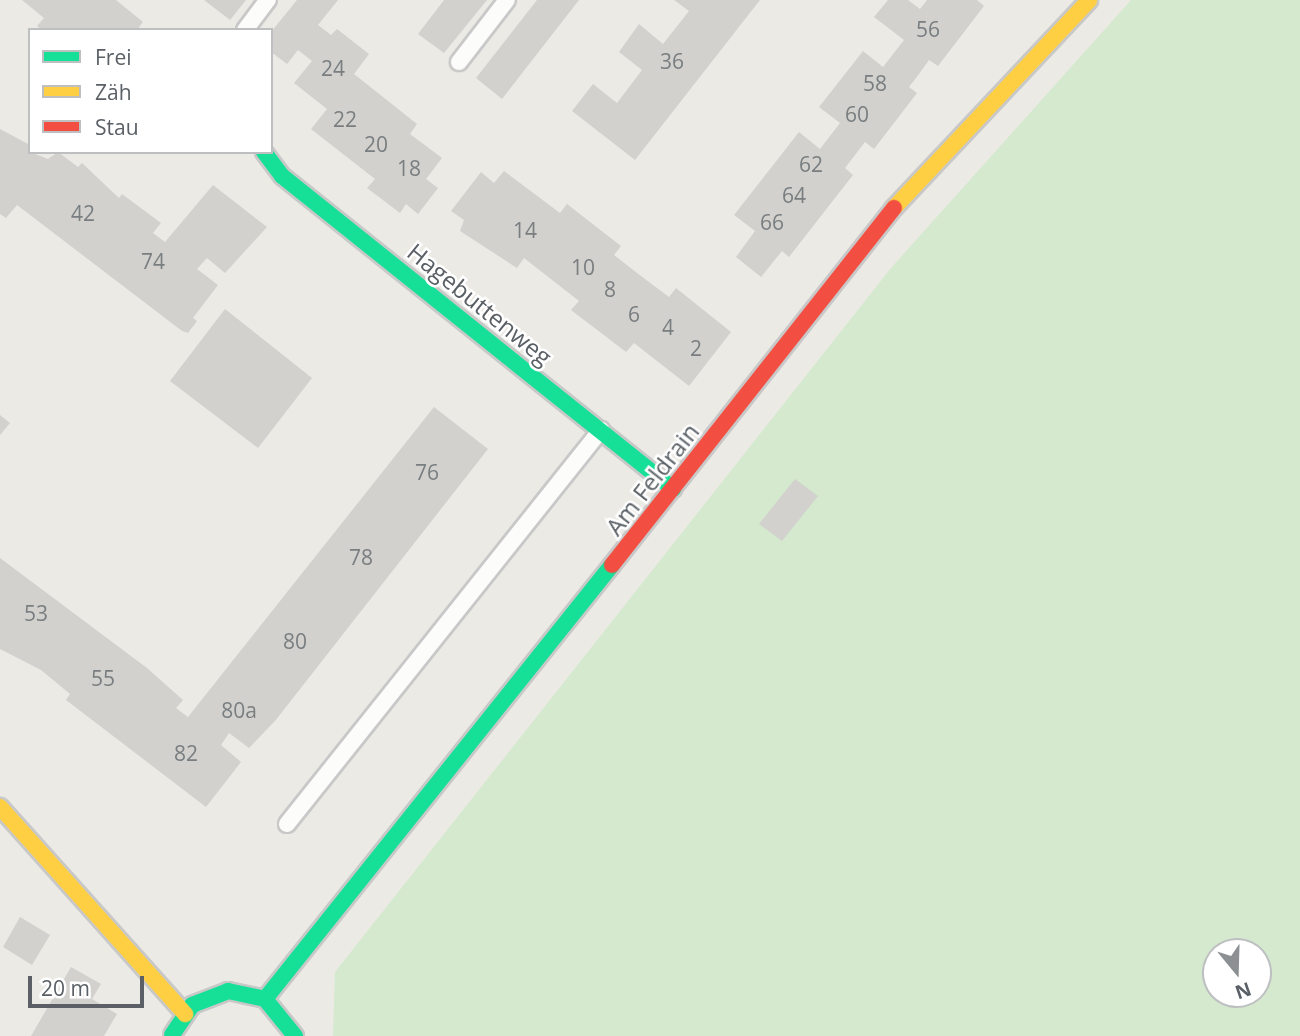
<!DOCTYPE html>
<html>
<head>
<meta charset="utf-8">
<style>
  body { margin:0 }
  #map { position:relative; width:1300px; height:1036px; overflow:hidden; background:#eceae5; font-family:"Open Sans",sans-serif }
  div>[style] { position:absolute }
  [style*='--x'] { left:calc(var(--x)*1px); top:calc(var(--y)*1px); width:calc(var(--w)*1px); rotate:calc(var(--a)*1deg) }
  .green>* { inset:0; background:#d4e9ce }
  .building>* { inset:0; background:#d2d1ce }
  .roads { filter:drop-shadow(2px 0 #c8c8c8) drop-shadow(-2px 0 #c8c8c8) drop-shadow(0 2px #c8c8c8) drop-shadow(0 -2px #c8c8c8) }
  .lane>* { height:16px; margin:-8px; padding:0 8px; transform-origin:8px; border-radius:8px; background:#fcfcfb }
  .fast>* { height:16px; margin:-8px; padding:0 8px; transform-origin:8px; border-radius:8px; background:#16e098 }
  .slow>* { height:16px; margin:-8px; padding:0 8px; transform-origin:8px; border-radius:8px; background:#ffcf43 }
  .jam>* { height:16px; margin:-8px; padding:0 8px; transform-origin:8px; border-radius:8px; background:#f24e42 }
  span { translate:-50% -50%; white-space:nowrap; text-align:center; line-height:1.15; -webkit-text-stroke:5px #fff; paint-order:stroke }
  .number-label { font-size:21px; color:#797e80 }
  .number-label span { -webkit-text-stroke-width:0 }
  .street-label { font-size:24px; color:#5a6065 }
  .legend { position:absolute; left:28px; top:28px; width:245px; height:126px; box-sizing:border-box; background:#fff; border:2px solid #bdbfc1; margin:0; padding:9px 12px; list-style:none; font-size:21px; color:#5a6065 }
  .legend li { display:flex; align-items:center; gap:14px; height:35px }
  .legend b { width:35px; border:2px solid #bdbfc1 }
  .north { position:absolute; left:1202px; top:938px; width:70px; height:70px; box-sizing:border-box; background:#fff; border:2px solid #bdbfc1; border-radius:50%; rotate:161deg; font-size:19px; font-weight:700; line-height:28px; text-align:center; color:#5a6065 }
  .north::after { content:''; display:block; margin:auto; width:24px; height:32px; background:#8d9092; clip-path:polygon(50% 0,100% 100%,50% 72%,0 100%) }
  .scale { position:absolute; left:28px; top:976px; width:116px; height:32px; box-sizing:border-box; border:4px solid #5a6065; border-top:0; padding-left:9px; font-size:21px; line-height:24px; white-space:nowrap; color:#5a6065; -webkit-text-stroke:5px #fff; paint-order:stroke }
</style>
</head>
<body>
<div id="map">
  <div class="green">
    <div style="clip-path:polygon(evenodd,1131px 0,1300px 0,1300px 1036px,333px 1036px,335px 972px,891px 268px,1131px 0,1216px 952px,1258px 952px,1258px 994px,1216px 994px,1216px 952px)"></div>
  </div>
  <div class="building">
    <div style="clip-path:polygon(22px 0,116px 0,143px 22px,137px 30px,42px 30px,37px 26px,44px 18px)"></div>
    <div style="clip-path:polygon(204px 0,246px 0,230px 20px)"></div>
    <div style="clip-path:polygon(297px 0,338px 0,318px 25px,331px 35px,337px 29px,369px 54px,354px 74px,417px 124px,410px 134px,442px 158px,426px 179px,438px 188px,418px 214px,406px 204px,400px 213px,367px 188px,375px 179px,311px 129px,327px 109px,294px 83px,312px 61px,298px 50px,287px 64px,271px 52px,271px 32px)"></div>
    <div style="clip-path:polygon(444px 0,487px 0,444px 53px,418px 34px)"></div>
    <div style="clip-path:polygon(537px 0,579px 0,502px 99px,476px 78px)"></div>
    <div style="clip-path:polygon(674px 0,760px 0,635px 160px,572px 111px,593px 84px,617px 103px,642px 70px,619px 52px,639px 24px,663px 44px,689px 11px)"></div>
    <div style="clip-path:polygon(888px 0,908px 0,920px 9px,927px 0,977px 0,984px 6px,938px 66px,929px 60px,919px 74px,909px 87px,917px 93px,874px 149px,865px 142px,845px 168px,853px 175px,789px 257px,782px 251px,761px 277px,736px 257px,755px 231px,734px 215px,799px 132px,820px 149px,840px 123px,819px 107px,863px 51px,883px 67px,904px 40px,874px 17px)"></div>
    <div style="clip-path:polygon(0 129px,30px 145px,30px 152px,48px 159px,58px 152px,78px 167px,82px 163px,119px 198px,122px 194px,161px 223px,153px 233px,165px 242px,213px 185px,267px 227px,225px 273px,207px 258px,197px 269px,218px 285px,193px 318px,197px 321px,188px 333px,182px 331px,17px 205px,6px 218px,0 214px)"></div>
    <div style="clip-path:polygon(504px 171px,560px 213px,567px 204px,621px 246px,614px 255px,641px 276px,669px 297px,676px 288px,731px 332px,689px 386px,634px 343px,626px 352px,571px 310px,579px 301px,524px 258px,517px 268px,460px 231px,464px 220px,451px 211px,481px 172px,494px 183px)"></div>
    <div style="clip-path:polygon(225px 309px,312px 378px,258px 448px,170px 381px)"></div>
    <div style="clip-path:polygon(434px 407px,488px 449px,275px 721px,249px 748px,229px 733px,221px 745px,241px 762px,206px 807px,66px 700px,70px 694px,41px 670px,0 649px,0 558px,147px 668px,183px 700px,176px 708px,188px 717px)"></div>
    <div style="clip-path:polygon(0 415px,10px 423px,0 435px)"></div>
    <div style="clip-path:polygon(795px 479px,818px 496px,782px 541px,759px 524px)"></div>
    <div style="clip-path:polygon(20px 917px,50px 935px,32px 965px,3px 947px)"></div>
    <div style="clip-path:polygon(71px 967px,101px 984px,92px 999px,117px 1014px,104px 1036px,31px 1036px)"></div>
  </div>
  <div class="roads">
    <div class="lane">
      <div style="--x:245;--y:30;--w:38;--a:-53"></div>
      <div style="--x:459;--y:62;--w:78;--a:-52.3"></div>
      <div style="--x:287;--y:824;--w:504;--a:-51.45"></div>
    </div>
    <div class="fast">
      <div style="--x:264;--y:152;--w:30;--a:53"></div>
      <div style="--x:282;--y:176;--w:501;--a:38.68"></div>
      <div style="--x:265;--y:999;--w:556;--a:-51.36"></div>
      <div style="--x:172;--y:1035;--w:36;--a:-56"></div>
      <div style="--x:192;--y:1005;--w:39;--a:-21"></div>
      <div style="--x:228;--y:991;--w:38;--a:12"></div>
      <div style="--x:265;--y:999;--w:48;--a:51"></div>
    </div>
    <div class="slow">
      <div style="--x:894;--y:208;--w:285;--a:-46.8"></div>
      <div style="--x:0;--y:807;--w:278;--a:48.2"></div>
    </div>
    <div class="jam">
      <div style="--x:612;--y:565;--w:455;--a:-51.7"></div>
    </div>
  </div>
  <div class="number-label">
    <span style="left:928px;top:29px">56</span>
    <span style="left:672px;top:61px">36</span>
    <span style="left:333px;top:68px">24</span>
    <span style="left:875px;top:83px">58</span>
    <span style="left:857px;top:114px">60</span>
    <span style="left:345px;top:119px">22</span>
    <span style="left:376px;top:144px">20</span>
    <span style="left:811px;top:164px">62</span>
    <span style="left:409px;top:168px">18</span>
    <span style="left:794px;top:195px">64</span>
    <span style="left:83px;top:213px">42</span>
    <span style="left:772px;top:222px">66</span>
    <span style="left:525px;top:230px">14</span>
    <span style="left:153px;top:261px">74</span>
    <span style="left:583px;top:267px">10</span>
    <span style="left:610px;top:289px">8</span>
    <span style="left:634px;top:314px">6</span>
    <span style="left:668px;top:327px">4</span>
    <span style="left:696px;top:348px">2</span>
    <span style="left:427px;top:472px">76</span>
    <span style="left:361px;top:557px">78</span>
    <span style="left:36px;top:613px">53</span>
    <span style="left:295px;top:641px">80</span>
    <span style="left:103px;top:678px">55</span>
    <span style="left:239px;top:710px">80a</span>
    <span style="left:186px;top:753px">82</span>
  </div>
  <div class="street-label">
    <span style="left:480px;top:304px;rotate:39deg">Hagebuttenweg</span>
    <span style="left:652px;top:479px;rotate:-52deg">Am Feldrain</span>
  </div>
  <ul class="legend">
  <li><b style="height:9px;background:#16e098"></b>Frei</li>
  <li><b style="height:9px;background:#ffcf43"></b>Zäh</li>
  <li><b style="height:9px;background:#f24e42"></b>Stau</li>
  </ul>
  <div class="north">N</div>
  <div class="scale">20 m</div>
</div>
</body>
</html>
